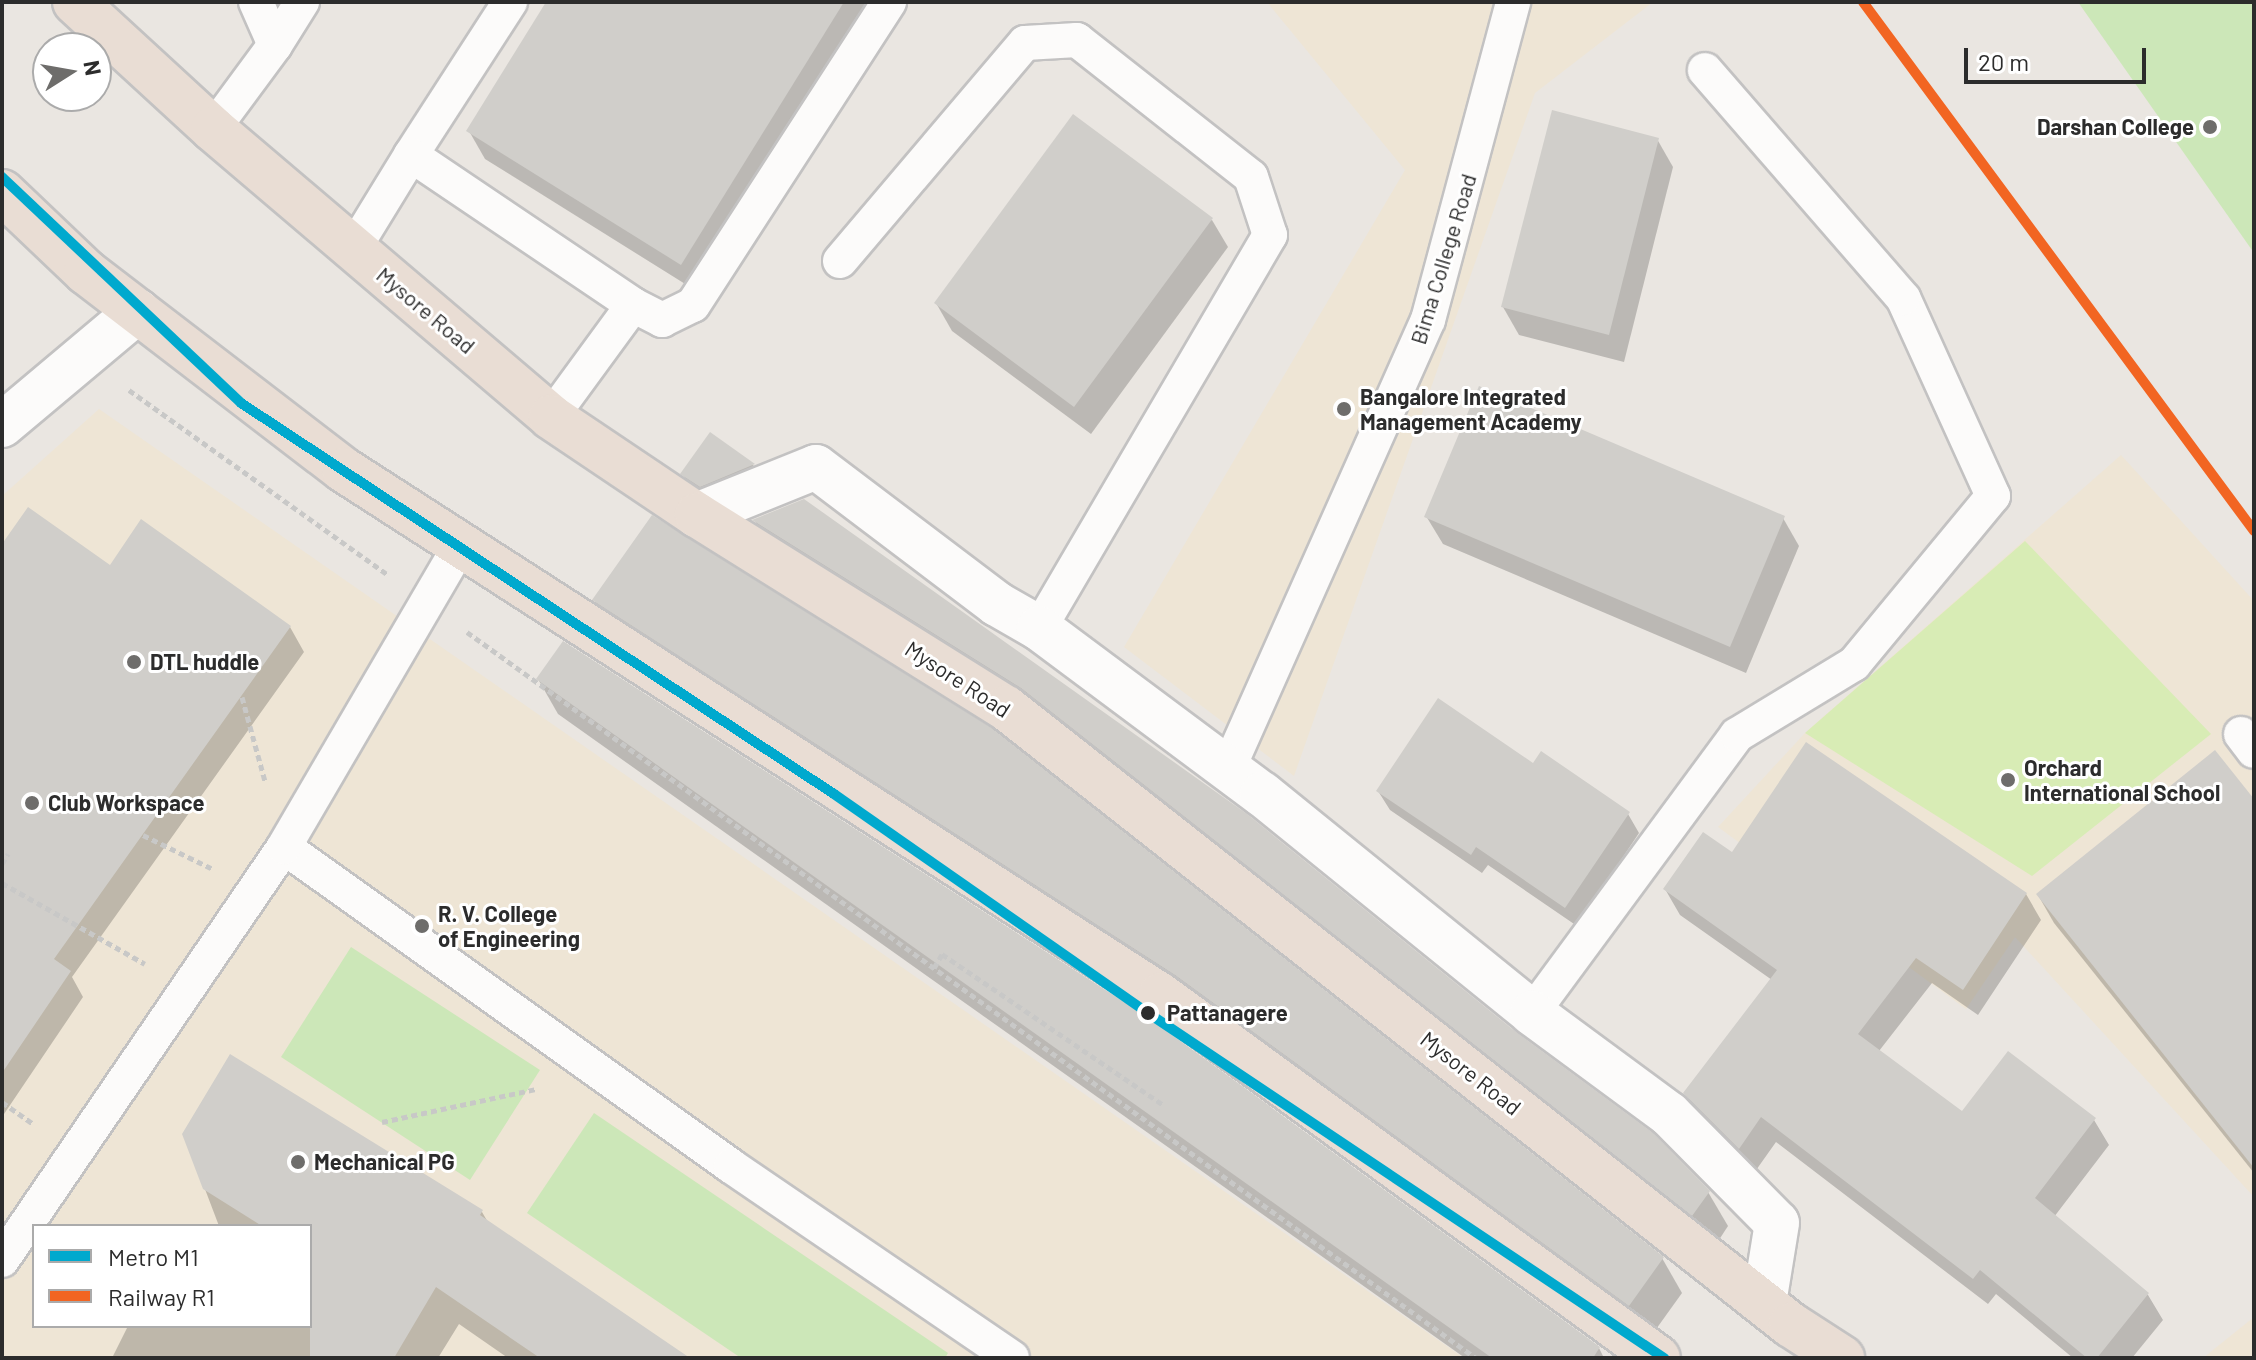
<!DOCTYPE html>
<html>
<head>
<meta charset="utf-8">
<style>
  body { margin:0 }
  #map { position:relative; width:2256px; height:1360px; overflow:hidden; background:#eae6e1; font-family:Barlow,sans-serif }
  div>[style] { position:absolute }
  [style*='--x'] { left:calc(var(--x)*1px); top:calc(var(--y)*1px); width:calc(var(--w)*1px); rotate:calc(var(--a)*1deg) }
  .education>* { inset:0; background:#eee5d5 }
  .green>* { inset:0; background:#cce7b8 }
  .pitch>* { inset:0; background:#d8ecb5 }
  .shadow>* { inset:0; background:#0003 }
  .building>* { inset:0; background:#d0ceca }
  .path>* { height:5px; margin-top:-2.5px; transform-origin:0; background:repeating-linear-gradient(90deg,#c8c8c7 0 6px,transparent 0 10px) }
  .roads { filter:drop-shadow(2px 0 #c3c2c2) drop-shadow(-2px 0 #c3c2c2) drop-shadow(0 2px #c3c2c2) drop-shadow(0 -2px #c3c2c2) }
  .lane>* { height:34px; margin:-17px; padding:0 17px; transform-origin:17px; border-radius:17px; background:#fcfbfa }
  .street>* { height:44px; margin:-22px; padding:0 22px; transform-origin:22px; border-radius:22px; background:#fcfbfa }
  .secondary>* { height:44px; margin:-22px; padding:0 22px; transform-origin:22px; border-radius:22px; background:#fcfbfa }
  .highway>* { height:44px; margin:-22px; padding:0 22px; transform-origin:22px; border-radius:22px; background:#e9ddd4 }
  .rail-1>* { height:10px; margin:-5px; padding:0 5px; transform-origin:5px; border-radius:5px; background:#f26522 }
  .metro-1>* { height:10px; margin:-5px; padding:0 5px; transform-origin:5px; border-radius:5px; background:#00a9ce }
  .dots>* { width:22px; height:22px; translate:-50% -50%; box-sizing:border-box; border:4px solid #fff; border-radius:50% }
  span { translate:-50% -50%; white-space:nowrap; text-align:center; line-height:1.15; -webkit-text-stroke:6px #fff; paint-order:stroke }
  .poi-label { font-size:22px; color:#2c2c2c; font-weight:700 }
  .right { translate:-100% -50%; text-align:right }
  .left { translate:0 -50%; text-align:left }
  .street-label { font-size:22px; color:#2c2c2c }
  .stop-label { font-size:22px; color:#2c2c2c; font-weight:700 }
  .frame { position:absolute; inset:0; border:4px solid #2c2c2c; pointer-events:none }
  .legend { position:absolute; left:32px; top:1224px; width:280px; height:104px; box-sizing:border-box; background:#fff; border:2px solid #ababab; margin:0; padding:10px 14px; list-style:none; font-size:24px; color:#2c2c2c }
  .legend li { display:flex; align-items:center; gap:16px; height:40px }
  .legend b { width:40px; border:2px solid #ababab }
  .north { position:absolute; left:32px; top:32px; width:80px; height:80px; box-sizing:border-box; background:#fff; border:2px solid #ababab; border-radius:50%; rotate:79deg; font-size:22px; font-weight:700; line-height:32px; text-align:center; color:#2c2c2c }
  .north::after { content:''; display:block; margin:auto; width:28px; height:36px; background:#6e6d6b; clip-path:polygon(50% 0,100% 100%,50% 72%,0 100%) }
  .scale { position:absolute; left:1964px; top:48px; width:182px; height:36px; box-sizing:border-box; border:4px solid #2c2c2c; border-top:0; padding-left:10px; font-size:24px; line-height:28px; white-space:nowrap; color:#2c2c2c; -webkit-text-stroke:6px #fff; paint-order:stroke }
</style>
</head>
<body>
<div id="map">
  <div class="education">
    <div style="clip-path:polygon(1267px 2px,1653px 2px,1535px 93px,1294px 776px,1124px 647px,1405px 170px)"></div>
    <div style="clip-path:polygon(evenodd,99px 409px,1464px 1358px,2px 1358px,2px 496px,99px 409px,34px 1226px,310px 1226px,310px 1326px,34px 1326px,34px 1226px)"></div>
    <div style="clip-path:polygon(2121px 455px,2254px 601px,2254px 1197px,2015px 937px,1966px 1009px,1718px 827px,1805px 733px)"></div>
    <div style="clip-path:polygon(2254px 1317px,2254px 1358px,2203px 1358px)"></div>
  </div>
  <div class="green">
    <div style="clip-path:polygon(2078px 2px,2254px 2px,2254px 253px)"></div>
    <div style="clip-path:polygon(351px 947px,540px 1070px,470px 1180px,281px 1057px)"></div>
    <div style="clip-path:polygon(594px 1113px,948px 1353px,945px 1358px,741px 1358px,527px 1213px)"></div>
  </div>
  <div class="pitch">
    <div style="clip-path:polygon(2025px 541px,2211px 734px,2032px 876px,1805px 733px)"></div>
  </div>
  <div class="shadow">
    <div style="clip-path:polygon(548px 2px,876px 2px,698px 292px,485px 159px,469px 131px)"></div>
    <div style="clip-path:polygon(1657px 139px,1673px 167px,1624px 362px,1519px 335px,1503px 307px)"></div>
    <div style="clip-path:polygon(1212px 220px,1228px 247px,1091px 434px,952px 331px,936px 303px)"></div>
    <div style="clip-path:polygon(710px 435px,754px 466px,773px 499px,703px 508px,683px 474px)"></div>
    <div style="clip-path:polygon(804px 501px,1708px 1192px,1728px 1226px,1713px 1249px,774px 554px,755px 521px)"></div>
    <div style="clip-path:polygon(1426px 516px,1783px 518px,1799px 546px,1746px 673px,1443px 544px)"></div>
    <div style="clip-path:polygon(2px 547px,111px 567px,290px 627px,304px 652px,72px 977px,83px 997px,2px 1117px)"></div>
    <div style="clip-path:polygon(594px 600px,1662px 1258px,1682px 1293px,1649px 1339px,614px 634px)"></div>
    <div style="clip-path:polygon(538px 679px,1599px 1348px,1604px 1358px,1465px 1358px,558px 714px)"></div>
    <div style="clip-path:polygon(1533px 766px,1628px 814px,1639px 833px,1577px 926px,1488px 865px,1482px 873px,1390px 810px,1378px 791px)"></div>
    <div style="clip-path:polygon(2254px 802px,2254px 1173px,2054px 923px,2038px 895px)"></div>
    <div style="clip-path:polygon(1732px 855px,2026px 894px,2041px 920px,1978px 1015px,1932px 983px,1879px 1051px,1962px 1114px,2094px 1120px,2109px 1145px,2054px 1217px,2148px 1295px,2163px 1320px,2132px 1358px,2073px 1358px,1996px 1294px,1988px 1304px,1776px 1142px,1754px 1173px,1700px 1119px,1686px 1094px,1772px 980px,1680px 915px,1665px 889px)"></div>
    <div style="clip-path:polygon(184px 1134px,482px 1212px,489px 1224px,685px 1358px,508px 1358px,459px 1324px,438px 1358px,112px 1358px,128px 1326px,310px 1326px,310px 1226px,219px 1226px)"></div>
  </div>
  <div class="building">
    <div style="clip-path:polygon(546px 2px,844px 2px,681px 265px,466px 131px)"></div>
    <div style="clip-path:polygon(1552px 110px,1659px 138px,1609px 335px,1501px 307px)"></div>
    <div style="clip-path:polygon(1073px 114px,1213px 218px,1074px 407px,934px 303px)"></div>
    <div style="clip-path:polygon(1479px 386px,1785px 516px,1730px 647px,1424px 517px)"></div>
    <div style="clip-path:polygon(710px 432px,755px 464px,700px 487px,680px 474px)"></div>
    <div style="clip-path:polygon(804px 499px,1247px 814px,1516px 1032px,1653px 1133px,1710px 1191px,1692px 1216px,1021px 688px,752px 520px)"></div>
    <div style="clip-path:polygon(28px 507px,110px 565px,141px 519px,291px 626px,54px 959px,71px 971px,2px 1073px,2px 544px)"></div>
    <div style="clip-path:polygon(652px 515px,992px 728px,1664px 1257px,1629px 1306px,1175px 975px,592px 600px)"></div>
    <div style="clip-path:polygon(563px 641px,1146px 1016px,1600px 1347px,1593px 1358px,1492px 1358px,536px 679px)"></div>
    <div style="clip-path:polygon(1438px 698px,1533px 763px,1541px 751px,1630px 812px,1565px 908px,1476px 847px,1471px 855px,1376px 791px)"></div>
    <div style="clip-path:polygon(1806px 742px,2027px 893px,1963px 990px,1916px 958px,1858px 1034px,1962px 1111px,2008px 1051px,2096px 1118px,2035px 1198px,2149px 1293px,2097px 1358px,2087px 1358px,1980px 1270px,1973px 1279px,1761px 1117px,1739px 1149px,1683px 1093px,1777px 970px,1663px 889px,1703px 832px,1732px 852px)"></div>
    <div style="clip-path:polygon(2215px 750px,2254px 799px,2254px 1168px,2036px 894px)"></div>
    <div style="clip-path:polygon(230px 1054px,483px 1210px,480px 1215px,690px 1358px,540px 1358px,436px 1287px,394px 1358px,310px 1358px,310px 1226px,262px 1226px,203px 1189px,182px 1134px)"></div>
  </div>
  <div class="path">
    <div style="--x:129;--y:390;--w:318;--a:35.5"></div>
    <div style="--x:467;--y:632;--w:1243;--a:35.74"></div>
    <div style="--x:242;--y:697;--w:87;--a:74.7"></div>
    <div style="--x:143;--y:835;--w:76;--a:25.9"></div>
    <div style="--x:2;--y:864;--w:12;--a:-59"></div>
    <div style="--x:2;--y:883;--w:164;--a:29.5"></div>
    <div style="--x:934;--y:968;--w:16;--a:-60"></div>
    <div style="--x:942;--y:954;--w:268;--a:34.3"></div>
    <div style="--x:2;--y:1102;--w:39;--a:35"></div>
    <div style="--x:382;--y:1122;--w:157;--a:-12.1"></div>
  </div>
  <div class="roads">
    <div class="lane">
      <div style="--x:510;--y:2;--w:182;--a:122.9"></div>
      <div style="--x:411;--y:155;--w:268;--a:34"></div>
      <div style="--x:633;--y:305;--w:139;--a:126.2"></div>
      <div style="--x:275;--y:45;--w:51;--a:-57.9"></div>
      <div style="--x:213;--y:129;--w:104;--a:-53.6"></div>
      <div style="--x:275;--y:45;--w:47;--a:-113.8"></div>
      <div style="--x:354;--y:248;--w:109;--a:-58.5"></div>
      <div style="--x:840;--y:261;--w:286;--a:-49.7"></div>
      <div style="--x:1025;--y:43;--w:52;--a:-3.3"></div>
      <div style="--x:1077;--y:40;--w:221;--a:38.2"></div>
      <div style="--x:1251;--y:177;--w:61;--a:71.9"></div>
      <div style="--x:1270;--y:235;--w:456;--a:120.4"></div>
      <div style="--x:633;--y:305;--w:33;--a:27"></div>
      <div style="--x:662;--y:320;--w:34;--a:-26"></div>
      <div style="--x:693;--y:305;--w:361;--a:-57.1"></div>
      <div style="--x:2241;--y:734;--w:21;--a:53"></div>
      <div style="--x:1228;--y:769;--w:492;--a:-66"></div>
      <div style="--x:1428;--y:320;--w:329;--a:-75"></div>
      <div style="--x:284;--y:847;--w:549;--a:35.51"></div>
      <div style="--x:731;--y:1166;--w:340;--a:34.3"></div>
      <div style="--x:1532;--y:1013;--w:345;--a:-53.6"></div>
      <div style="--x:1737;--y:735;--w:137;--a:-31.3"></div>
      <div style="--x:1854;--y:664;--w:218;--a:-50.4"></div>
      <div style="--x:1993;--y:496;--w:217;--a:-114.4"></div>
      <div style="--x:1903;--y:298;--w:302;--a:-131"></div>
      <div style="--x:2;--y:1260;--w:500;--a:-55.67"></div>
      <div style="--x:284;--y:847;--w:349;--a:-59.7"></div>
    </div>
    <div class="street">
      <div style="--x:697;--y:515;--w:128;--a:-22"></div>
      <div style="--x:816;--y:467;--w:227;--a:37.1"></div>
      <div style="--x:997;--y:604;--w:48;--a:29.7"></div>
      <div style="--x:1039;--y:628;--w:278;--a:36.7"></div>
      <div style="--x:1262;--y:794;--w:348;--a:39"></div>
      <div style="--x:1532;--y:1013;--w:170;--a:36.4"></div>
      <div style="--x:1669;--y:1114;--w:153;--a:45.3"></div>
      <div style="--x:1777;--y:1223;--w:81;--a:99.2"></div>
    </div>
    <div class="secondary">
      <div style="--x:2;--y:425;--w:177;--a:-40"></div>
    </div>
    <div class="highway">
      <div style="--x:75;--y:2;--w:188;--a:42.6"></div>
      <div style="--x:213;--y:129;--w:444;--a:40.4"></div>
      <div style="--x:551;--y:417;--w:176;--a:33.9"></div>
      <div style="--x:697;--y:515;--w:364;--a:32"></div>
      <div style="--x:1006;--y:708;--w:998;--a:38.17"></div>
      <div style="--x:1791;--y:1325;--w:61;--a:32.9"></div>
      <div style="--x:2;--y:192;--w:116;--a:43.6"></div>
      <div style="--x:86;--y:272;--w:325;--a:37.5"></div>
      <div style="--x:344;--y:470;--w:970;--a:32.76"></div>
      <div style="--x:1160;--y:995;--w:616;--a:36.09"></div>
    </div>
  </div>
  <div class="rail-1">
    <div style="--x:1863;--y:2;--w:658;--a:53.53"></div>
  </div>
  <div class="metro-1">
    <div style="--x:2;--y:177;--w:329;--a:43.4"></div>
    <div style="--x:241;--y:403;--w:710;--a:33.4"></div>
    <div style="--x:834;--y:794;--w:383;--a:34.9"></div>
    <div style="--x:1148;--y:1013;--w:621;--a:33.77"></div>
  </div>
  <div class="dots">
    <div style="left:2210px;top:127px;background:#6e6d6b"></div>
    <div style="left:1344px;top:409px;background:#6e6d6b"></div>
    <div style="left:134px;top:662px;background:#6e6d6b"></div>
    <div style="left:2008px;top:780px;background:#6e6d6b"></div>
    <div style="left:32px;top:803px;background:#6e6d6b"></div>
    <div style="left:422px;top:926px;background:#6e6d6b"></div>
    <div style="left:1148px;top:1013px;background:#2c2c2c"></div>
    <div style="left:298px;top:1162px;background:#6e6d6b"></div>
  </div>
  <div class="poi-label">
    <span class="right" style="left:2194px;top:127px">Darshan College</span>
    <span class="left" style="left:1360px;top:409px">Bangalore Integrated<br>Management Academy</span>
    <span class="left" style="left:150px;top:662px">DTL huddle</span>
    <span class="left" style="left:2024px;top:780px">Orchard<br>International School</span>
    <span class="left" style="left:48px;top:803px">Club Workspace</span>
    <span class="left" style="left:438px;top:926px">R. V. College<br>of Engineering</span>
    <span class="left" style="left:314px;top:1162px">Mechanical PG</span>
  </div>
  <div class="street-label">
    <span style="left:1443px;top:259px;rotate:-73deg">Bima College Road</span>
    <span style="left:426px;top:310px;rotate:40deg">Mysore Road</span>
    <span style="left:958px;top:679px;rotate:33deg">Mysore Road</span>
    <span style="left:1471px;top:1073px;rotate:38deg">Mysore Road</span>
  </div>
  <div class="stop-label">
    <span class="left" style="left:1167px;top:1013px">Pattanagere</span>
  </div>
  <div class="frame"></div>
  <ul class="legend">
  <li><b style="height:10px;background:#00a9ce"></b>Metro M1</li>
  <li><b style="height:10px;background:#f26522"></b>Railway R1</li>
  </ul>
  <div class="north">N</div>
  <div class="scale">20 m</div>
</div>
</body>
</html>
